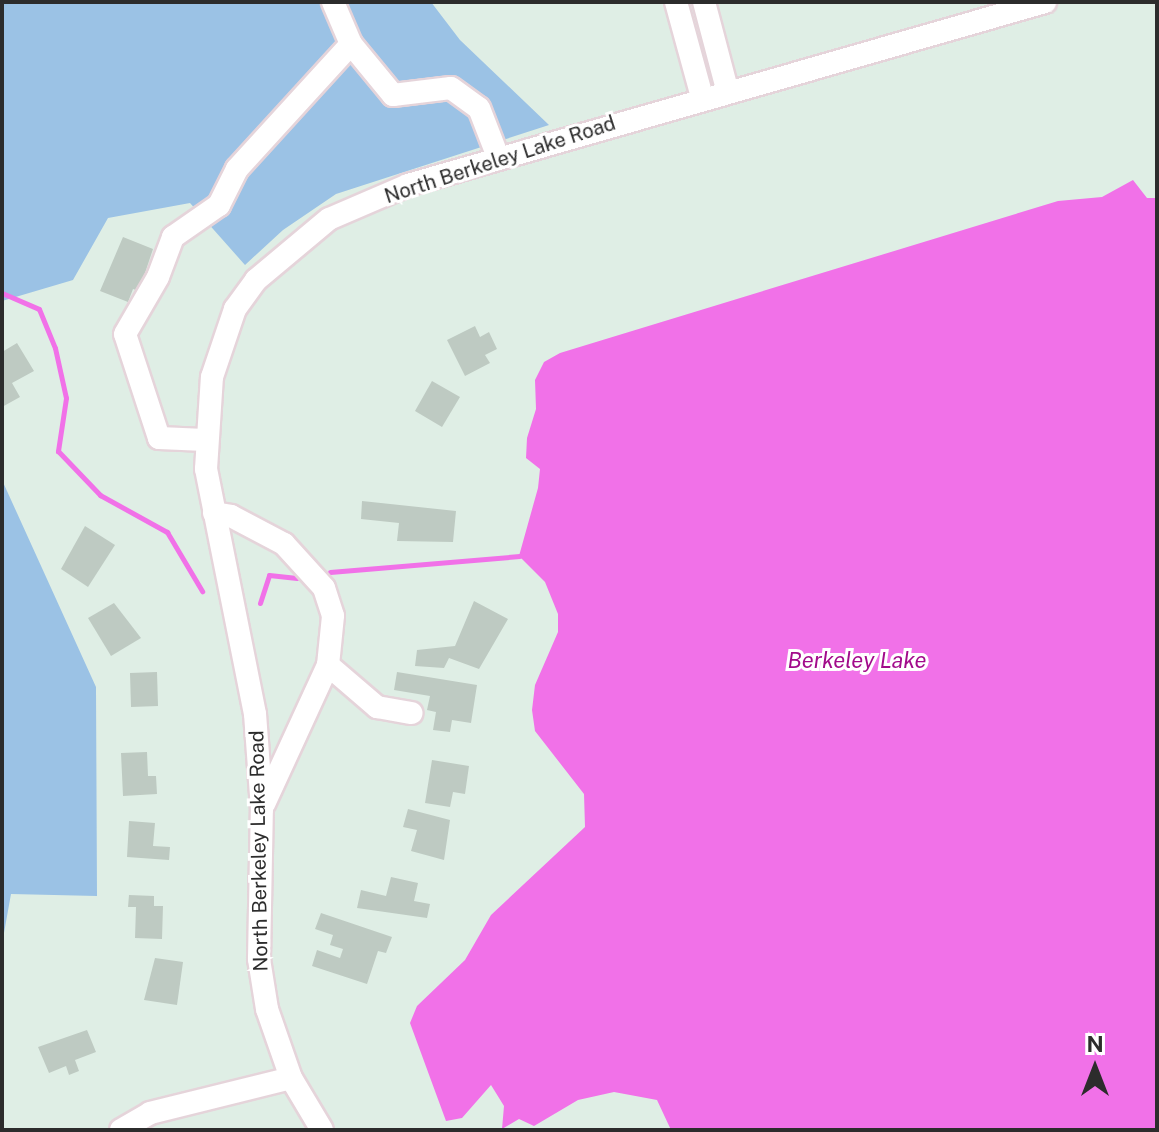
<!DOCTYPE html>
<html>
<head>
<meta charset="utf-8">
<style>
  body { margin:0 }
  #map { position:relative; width:1159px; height:1132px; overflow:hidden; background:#dfeee5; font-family:"Public Sans",sans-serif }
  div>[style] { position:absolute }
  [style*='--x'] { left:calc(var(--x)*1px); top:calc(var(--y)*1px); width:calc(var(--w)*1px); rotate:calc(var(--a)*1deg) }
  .green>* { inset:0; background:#9bc2e5 }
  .water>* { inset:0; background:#f171e8 }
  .stream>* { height:5px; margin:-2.5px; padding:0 2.5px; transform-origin:2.5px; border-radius:2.5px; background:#f171e8 }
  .building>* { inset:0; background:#becac2 }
  .roads { filter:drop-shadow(2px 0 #e5d4da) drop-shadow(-2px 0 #e5d4da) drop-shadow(0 2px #e5d4da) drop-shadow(0 -2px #e5d4da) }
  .minor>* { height:22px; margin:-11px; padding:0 11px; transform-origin:11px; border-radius:11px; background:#fff }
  span { translate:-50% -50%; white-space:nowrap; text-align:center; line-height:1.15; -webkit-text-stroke:6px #fff; paint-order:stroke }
  .street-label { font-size:20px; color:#2c2c2c }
  .water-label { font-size:22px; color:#a20b8b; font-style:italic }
  .frame { position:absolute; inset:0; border:4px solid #2c2c2c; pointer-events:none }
  .north { position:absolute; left:1055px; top:1028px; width:80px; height:80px; -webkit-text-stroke:6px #fff; paint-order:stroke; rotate:0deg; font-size:22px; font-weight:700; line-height:32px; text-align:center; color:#2c2c2c }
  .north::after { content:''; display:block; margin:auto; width:28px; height:36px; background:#2c2c2c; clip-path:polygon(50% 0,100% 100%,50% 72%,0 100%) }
</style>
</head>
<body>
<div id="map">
  <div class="green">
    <div style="clip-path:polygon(2px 2px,431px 2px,460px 40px,549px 125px,336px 194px,283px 230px,245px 265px,190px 203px,108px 218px,73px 280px,2px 301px)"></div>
    <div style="clip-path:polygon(2px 480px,96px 687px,97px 896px,11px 894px,2px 944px)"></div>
  </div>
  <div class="water">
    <div style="clip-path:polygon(1133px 180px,1147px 198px,1157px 198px,1157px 1130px,671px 1130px,657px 1100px,614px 1092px,578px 1100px,534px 1126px,519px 1119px,502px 1129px,504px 1106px,491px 1085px,462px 1118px,446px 1121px,410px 1023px,417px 1006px,465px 960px,491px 915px,585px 827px,584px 794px,535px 731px,532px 710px,535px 685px,558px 632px,558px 614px,545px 582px,519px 556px,538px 488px,540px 469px,526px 458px,527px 438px,536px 409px,535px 380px,544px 362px,560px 353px,1058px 201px,1102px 197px)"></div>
  </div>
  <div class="stream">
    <div style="--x:2;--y:293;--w:40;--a:23.4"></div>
    <div style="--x:39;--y:309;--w:42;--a:67.7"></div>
    <div style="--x:55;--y:348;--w:51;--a:77.6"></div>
    <div style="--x:66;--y:398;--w:54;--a:98.6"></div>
    <div style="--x:58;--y:451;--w:61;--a:46.3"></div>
    <div style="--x:100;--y:495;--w:77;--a:28.9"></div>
    <div style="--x:167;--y:532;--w:69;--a:59.3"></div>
    <div style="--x:330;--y:572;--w:190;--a:-4.8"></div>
    <div style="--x:260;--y:603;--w:29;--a:-72"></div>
    <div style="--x:269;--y:575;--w:28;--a:6"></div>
  </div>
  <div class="building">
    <div style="clip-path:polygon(123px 237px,153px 249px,139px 291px,133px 289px,128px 302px,100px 291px)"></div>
    <div style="clip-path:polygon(475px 326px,480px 337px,489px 332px,497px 349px,485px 355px,490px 363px,465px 376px,447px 340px)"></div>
    <div style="clip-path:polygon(17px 343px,34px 371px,12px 383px,20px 397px,2px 407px,2px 352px)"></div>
    <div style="clip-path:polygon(432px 381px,460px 397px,442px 427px,415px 411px)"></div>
    <div style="clip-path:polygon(362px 501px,456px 511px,453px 542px,397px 541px,399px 523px,361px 519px)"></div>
    <div style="clip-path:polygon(85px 526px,115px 545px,88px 587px,61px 569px)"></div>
    <div style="clip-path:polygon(474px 601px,508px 619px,479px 669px,449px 658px,444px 668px,415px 666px,417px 650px,455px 646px)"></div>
    <div style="clip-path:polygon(114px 603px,141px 638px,111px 656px,88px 618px)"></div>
    <div style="clip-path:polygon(157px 672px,158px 706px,131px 707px,130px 673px)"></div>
    <div style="clip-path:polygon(397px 672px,477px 685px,471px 723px,452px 720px,450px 732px,433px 730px,436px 712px,427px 710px,430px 696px,394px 690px)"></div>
    <div style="clip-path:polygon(147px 752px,148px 776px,156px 776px,157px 794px,123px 796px,121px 753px)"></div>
    <div style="clip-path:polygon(432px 760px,469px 766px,465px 794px,453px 792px,450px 807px,425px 803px)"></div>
    <div style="clip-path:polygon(408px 809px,450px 820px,444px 860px,411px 851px,417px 830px,403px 827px)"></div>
    <div style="clip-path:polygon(129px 821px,155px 823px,153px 846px,170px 847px,169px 860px,127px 857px)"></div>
    <div style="clip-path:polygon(391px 877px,418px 883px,414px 901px,430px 904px,427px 918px,357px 908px,361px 890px,386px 896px)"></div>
    <div style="clip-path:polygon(129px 895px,154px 896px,154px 906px,163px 906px,162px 939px,135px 938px,136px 907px,128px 907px)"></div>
    <div style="clip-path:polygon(321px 913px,392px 937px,386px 953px,378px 951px,367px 984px,312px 966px,317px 950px,340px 958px,343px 949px,330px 945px,333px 935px,315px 929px)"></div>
    <div style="clip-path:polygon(155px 958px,183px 962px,177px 1005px,144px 1000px)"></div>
    <div style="clip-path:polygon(87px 1030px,96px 1052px,75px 1060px,79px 1071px,69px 1075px,66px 1066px,49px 1073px,38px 1047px)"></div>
  </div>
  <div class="roads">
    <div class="minor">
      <div style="--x:333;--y:2;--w:46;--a:66.8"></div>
      <div style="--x:676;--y:2;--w:98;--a:74.7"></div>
      <div style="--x:704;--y:2;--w:90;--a:75.2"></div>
      <div style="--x:205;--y:440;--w:46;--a:-177.5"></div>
      <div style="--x:159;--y:438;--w:109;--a:-108.1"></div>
      <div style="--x:125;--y:334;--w:66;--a:-59.9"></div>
      <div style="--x:158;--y:277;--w:43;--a:-69.4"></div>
      <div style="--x:173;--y:237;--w:56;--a:-34.8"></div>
      <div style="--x:219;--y:205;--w:40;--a:-63.4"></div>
      <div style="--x:237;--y:169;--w:169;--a:-47.6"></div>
      <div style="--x:351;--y:44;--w:66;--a:50.5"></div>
      <div style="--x:393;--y:95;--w:58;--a:-6.9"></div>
      <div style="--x:451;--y:88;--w:34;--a:36"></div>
      <div style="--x:479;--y:108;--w:53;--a:68.8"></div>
      <div style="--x:214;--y:513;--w:17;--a:10"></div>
      <div style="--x:231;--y:516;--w:60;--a:27.8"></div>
      <div style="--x:284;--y:544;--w:59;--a:47.7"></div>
      <div style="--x:324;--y:588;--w:29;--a:72"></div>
      <div style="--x:333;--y:616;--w:49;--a:95.8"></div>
      <div style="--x:328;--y:665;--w:153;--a:114.7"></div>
      <div style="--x:328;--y:665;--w:65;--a:40.6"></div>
      <div style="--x:377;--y:707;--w:35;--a:10"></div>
      <div style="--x:121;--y:1130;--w:34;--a:-30"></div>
      <div style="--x:150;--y:1113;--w:145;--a:-13.9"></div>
      <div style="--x:322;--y:1130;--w:61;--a:-120.8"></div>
      <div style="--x:291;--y:1078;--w:73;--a:-109.2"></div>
      <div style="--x:267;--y:1009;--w:51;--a:-99.1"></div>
      <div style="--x:259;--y:959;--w:150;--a:-88.9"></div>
      <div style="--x:262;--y:809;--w:95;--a:-94.2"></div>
      <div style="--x:255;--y:714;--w:250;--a:-101.3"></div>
      <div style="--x:206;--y:469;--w:92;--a:-86.3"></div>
      <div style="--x:212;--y:377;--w:72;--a:-71.3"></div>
      <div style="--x:235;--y:309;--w:36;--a:-54"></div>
      <div style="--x:256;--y:280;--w:95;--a:-39.9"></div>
      <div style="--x:329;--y:219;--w:86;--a:-23.3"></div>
      <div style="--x:408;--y:185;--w:663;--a:-16.03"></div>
    </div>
  </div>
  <div class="street-label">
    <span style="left:500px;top:160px;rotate:-18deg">North Berkeley Lake Road</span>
    <span style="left:259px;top:851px;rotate:-91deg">North Berkeley Lake Road</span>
  </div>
  <div class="water-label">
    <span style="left:857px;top:661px">Berkeley Lake</span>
  </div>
  <div class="frame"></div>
  <div class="north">N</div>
</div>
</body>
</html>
